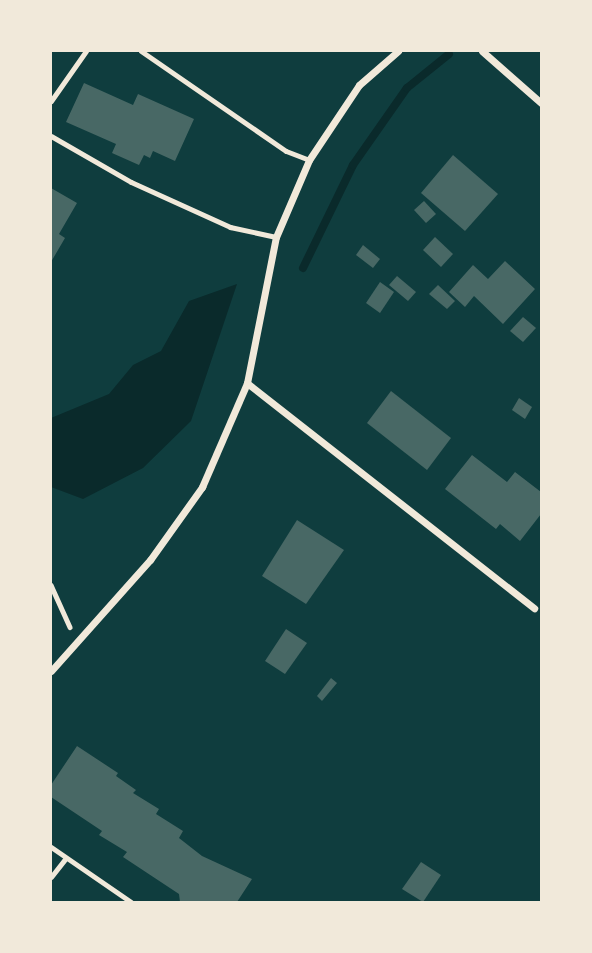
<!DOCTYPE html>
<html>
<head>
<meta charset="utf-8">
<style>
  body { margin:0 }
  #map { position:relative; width:592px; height:953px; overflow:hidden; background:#0f3d3e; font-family:"Titillium Web",sans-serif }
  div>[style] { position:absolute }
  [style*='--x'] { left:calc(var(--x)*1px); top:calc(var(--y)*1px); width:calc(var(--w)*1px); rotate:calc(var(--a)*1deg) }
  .water>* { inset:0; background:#0a2a2b }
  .stream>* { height:8px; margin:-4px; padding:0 4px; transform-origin:4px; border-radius:4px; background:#0a2a2b }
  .building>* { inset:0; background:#486865 }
  .path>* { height:4.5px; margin:-2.25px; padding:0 2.25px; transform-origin:2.25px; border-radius:2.25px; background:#f1e9da }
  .service>* { height:5px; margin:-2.5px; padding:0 2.5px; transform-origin:2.5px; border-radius:2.5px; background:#f1e9da }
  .minor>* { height:7px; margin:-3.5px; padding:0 3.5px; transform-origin:3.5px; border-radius:3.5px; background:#f1e9da }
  span { translate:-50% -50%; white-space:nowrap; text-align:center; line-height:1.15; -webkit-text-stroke:5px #f1e9da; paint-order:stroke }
  .frame { position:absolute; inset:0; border:52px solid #f1e9da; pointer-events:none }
</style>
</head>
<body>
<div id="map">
  <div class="water">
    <div style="clip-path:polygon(237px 284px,191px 421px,143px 468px,83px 499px,51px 487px,51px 418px,109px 394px,133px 365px,161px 351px,189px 301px)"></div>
  </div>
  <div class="stream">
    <div style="--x:303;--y:268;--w:114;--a:-64.1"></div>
    <div style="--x:353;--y:165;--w:94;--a:-55"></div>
    <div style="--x:407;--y:88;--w:54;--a:-39"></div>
  </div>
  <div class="building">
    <div style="clip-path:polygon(84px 83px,133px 105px,138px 94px,194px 119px,175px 161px,153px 151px,150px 158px,144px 155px,139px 165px,112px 153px,116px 144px,66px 122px)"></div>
    <div style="clip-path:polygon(453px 155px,498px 194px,465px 231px,421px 193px)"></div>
    <div style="clip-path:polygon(51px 188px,77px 203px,59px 234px,65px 238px,51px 262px)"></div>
    <div style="clip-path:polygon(424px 201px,436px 214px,426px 223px,414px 210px)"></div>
    <div style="clip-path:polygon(435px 237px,453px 254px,441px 267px,423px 250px)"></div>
    <div style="clip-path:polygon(363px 245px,380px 259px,373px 268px,356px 255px)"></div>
    <div style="clip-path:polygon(505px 261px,535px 289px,503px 324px,474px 296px,465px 307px,449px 292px,473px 265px,488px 279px)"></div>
    <div style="clip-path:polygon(397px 276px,416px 292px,408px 301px,389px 285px)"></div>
    <div style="clip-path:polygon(380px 282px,394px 292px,380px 313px,366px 303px)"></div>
    <div style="clip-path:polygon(438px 285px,455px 301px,447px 309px,429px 294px)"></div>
    <div style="clip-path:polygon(523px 317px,536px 328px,523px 342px,510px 331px)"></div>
    <div style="clip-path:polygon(391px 391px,451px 438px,427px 470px,367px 423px)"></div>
    <div style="clip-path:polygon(519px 398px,532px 407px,525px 419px,512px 410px)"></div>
    <div style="clip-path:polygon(472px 455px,507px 482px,515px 472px,541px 492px,541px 514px,520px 541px,500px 524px,496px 529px,445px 489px)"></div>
    <div style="clip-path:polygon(297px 520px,344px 550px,306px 604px,262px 576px)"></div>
    <div style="clip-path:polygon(286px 629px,307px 643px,285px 674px,265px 661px)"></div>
    <div style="clip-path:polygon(331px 678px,337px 683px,322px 701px,317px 696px)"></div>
    <div style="clip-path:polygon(77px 746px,118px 773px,116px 776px,136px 790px,133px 793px,159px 809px,156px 814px,183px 831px,179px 838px,202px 856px,252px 879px,237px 902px,180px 902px,179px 894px,123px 857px,127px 852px,99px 835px,102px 831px,51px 797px,51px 785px)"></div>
    <div style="clip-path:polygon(421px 862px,441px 875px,423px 902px,402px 889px)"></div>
  </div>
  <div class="path">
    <div style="--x:51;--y:585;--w:46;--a:65.7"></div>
  </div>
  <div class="service">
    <div style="--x:141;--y:51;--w:176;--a:34.6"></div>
    <div style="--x:286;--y:151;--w:25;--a:21"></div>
    <div style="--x:51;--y:101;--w:61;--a:-55"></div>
    <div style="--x:51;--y:136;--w:92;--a:29.9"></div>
    <div style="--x:131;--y:182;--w:109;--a:24.4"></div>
    <div style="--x:230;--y:227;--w:47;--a:12.3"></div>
    <div style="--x:51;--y:847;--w:97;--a:34.5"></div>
    <div style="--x:51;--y:877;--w:24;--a:-52"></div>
  </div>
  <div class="minor">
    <div style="--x:482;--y:51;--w:79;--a:41.4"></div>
    <div style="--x:247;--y:383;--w:365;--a:38.1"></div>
    <div style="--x:51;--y:671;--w:149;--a:-48.3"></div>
    <div style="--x:150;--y:560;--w:90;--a:-54.5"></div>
    <div style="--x:202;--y:487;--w:113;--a:-66.6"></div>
    <div style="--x:247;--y:383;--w:149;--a:-78.8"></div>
    <div style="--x:276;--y:237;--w:84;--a:-66.8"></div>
    <div style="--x:309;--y:160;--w:90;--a:-56.3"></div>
    <div style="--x:359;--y:85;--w:52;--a:-41.1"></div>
  </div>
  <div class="frame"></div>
</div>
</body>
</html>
